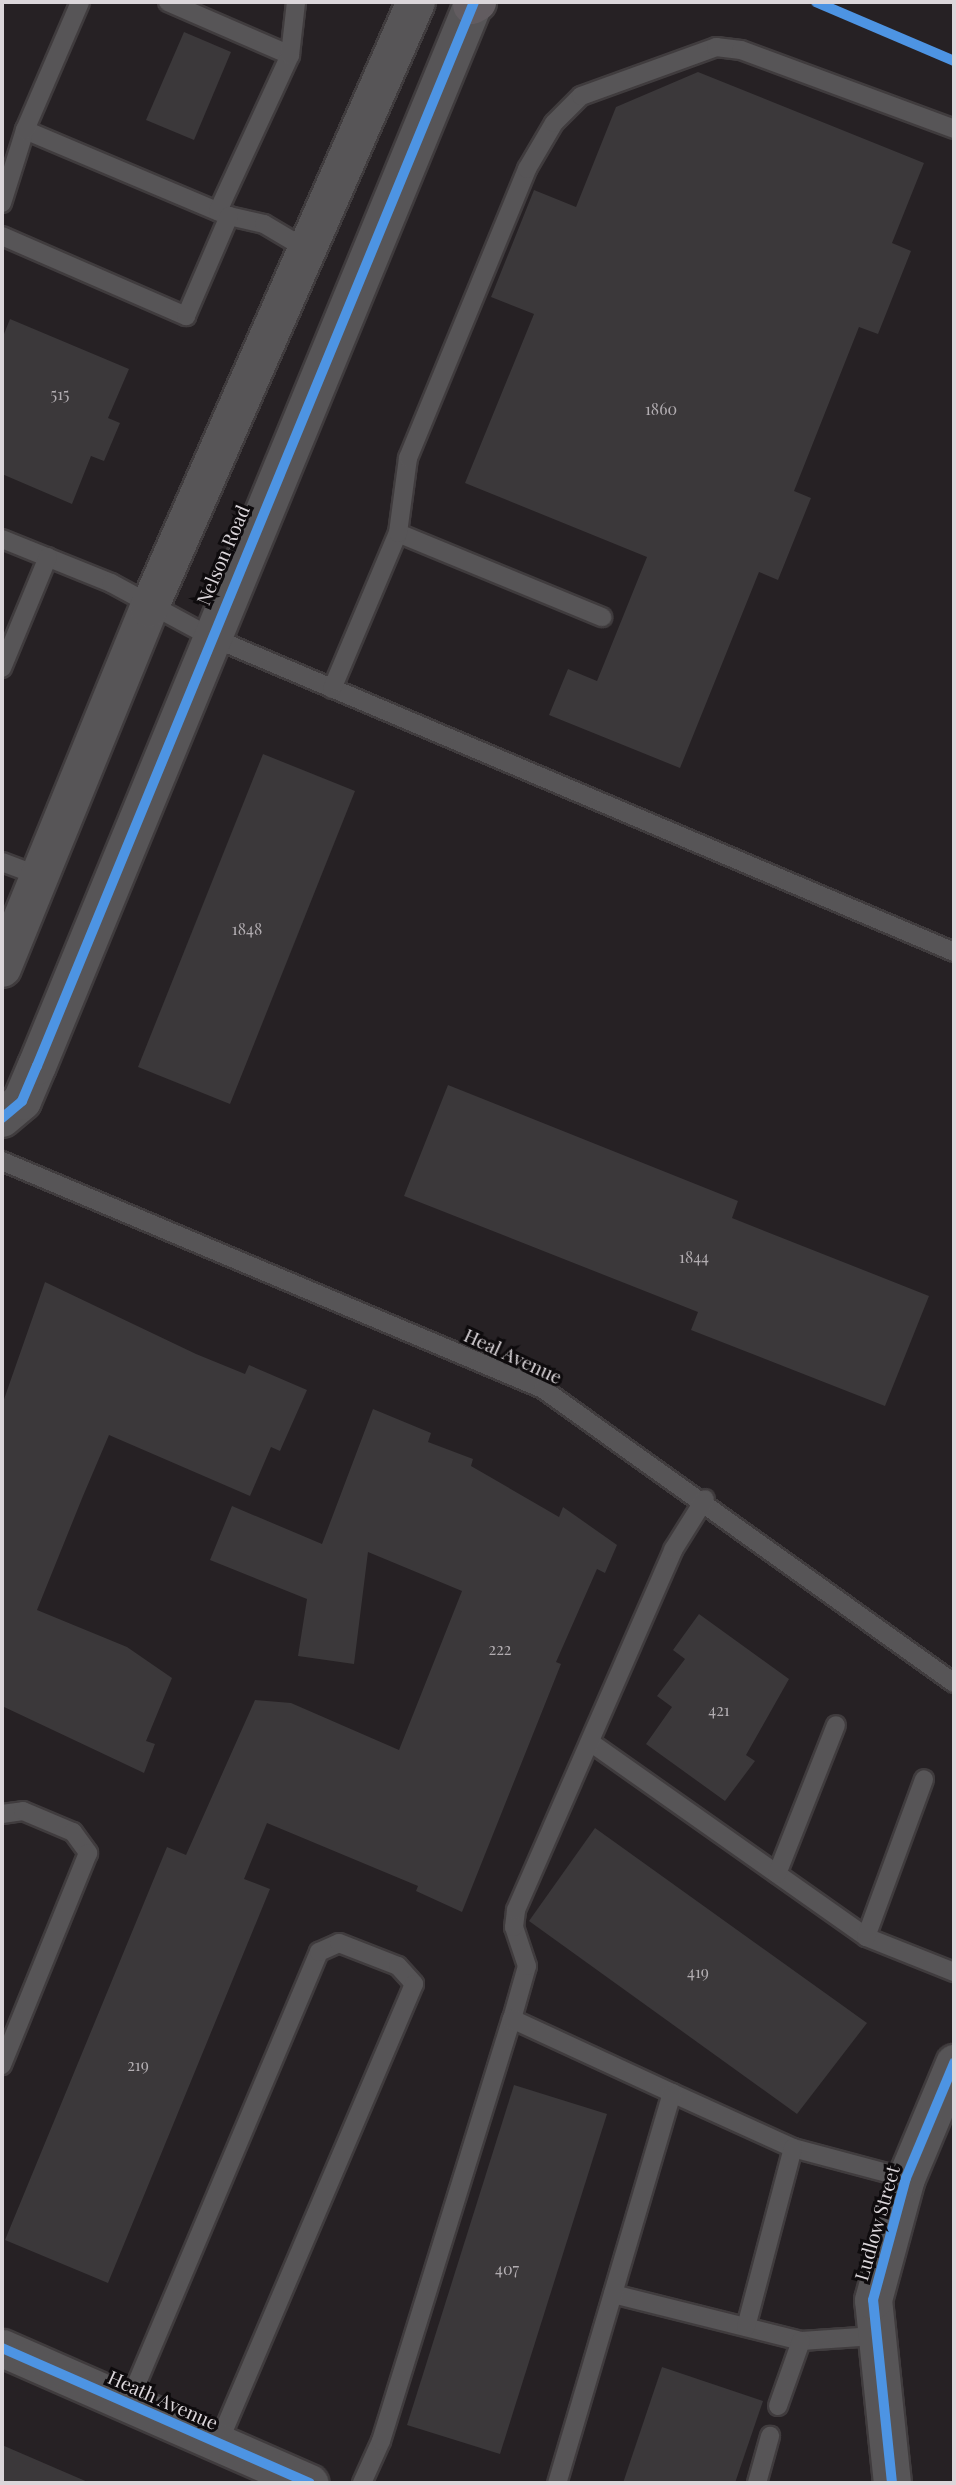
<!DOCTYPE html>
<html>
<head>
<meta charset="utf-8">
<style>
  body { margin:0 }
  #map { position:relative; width:956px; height:2485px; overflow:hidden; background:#262124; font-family:"Playfair Display",serif }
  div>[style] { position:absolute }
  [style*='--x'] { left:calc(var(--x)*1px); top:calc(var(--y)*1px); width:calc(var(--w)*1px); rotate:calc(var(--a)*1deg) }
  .building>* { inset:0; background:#3b383a }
  .roads { filter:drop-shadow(2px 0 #403c3e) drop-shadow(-2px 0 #403c3e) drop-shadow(0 2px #403c3e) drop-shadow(0 -2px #403c3e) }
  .service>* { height:18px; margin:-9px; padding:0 9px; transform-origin:9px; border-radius:9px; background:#575557 }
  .minor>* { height:37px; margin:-18.5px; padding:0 18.5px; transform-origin:18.5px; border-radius:18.5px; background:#575557 }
  .tertiary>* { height:38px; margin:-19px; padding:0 19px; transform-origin:19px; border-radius:19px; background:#575557 }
  .secondary>* { height:38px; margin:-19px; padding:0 19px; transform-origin:19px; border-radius:19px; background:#625c60 }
  .cycleway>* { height:10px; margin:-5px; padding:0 5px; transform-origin:5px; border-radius:5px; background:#4d94e3 }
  span { translate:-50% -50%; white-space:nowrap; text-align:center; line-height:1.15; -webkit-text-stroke:6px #0e0b0d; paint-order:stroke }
  .number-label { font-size:16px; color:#b3aeb2 }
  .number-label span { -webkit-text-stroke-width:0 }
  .street-label { font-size:19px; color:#dbd6da }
  .frame { position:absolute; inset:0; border:4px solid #dbd6da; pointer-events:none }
</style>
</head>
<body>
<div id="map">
  <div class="building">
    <div style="clip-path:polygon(184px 32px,231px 52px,194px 140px,146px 120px)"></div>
    <div style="clip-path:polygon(698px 72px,924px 163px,892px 243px,911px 251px,878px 334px,859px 327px,794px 491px,811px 498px,778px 580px,759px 572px,680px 768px,549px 715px,568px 669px,597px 681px,647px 557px,465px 483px,534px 314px,491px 297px,534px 190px,576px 207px,616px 107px)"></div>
    <div style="clip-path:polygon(10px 319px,129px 369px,108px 418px,120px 423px,104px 461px,91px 456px,72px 504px,2px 474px,2px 339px)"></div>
    <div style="clip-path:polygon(263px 754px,355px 791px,230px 1104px,138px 1067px)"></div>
    <div style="clip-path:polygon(448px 1085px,738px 1201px,732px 1218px,929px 1296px,885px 1406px,691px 1330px,698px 1312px,404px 1196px)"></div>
    <div style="clip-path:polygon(45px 1282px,196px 1354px,245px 1374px,249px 1365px,307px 1390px,280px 1451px,271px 1447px,250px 1496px,109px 1435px,83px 1496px,37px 1610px,127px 1647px,172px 1678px,146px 1741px,155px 1744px,144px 1773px,2px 1706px,2px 1405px)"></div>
    <div style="clip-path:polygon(373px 1409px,431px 1433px,428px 1442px,473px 1459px,471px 1466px,559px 1517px,563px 1507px,617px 1545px,605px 1573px,597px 1569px,556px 1662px,561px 1664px,462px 1912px,416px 1891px,418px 1886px,267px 1823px,244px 1879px,270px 1889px,108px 2283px,5px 2240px,167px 1847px,186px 1855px,255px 1700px,291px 1703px,399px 1750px,462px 1591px,368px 1552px,354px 1664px,298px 1656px,307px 1599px,210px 1560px,232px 1506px,322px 1544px)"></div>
    <div style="clip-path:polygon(699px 1614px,789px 1679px,746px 1755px,755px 1761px,725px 1801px,646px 1744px,672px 1707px,657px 1696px,685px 1659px,673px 1650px)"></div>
    <div style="clip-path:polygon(595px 1828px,867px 2023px,797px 2114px,529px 1921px)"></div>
    <div style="clip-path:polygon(514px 2085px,607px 2114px,500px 2454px,407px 2425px)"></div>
    <div style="clip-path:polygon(662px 2367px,763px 2401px,735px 2483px,623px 2483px)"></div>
    <div style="clip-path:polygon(2px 2445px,90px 2483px,2px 2483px)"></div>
  </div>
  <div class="roads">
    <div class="service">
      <div style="--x:168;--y:2;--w:133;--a:23.5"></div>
      <div style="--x:25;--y:130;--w:221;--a:22.9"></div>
      <div style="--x:229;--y:216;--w:36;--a:13"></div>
      <div style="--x:264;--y:224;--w:49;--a:30.8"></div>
      <div style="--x:2;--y:203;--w:77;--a:-72.5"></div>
      <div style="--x:25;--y:130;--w:139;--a:-66.7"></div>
      <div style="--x:218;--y:211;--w:172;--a:-65.2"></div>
      <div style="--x:290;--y:55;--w:53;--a:-83.5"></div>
      <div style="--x:2;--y:236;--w:201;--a:23.5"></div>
      <div style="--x:186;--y:316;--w:109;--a:-66.7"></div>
      <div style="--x:398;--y:533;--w:221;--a:22.4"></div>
      <div style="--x:2;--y:539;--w:118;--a:22"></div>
      <div style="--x:111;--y:583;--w:111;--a:28.4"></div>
      <div style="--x:209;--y:636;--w:809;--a:22.98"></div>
      <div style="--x:2;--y:668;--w:120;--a:-67.5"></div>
      <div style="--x:332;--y:689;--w:169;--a:-67.1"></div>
      <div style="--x:398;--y:533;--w:76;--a:-82.4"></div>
      <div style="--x:408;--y:458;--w:313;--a:-67.6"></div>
      <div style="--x:527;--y:169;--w:53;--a:-59.6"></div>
      <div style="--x:554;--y:123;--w:38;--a:-45"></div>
      <div style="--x:581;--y:96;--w:144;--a:-19.9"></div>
      <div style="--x:716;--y:47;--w:25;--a:7"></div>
      <div style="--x:741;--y:50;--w:227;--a:20.3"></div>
      <div style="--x:2;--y:862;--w:43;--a:20.6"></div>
      <div style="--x:2;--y:1161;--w:587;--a:22.85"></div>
      <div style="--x:543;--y:1389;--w:505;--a:35.58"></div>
      <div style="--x:590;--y:1742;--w:338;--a:35.2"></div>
      <div style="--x:866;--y:1937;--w:95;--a:21.7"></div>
      <div style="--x:2;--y:1814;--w:21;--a:-8"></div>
      <div style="--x:23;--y:1811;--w:54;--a:22.8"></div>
      <div style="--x:73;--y:1832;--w:26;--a:54"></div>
      <div style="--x:88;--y:1853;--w:229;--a:112.1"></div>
      <div style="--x:777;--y:1874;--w:160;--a:-68.4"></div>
      <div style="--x:866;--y:1937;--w:168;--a:-69.8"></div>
      <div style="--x:512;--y:2019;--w:55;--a:-74.2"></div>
      <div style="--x:527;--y:1966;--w:41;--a:-108.4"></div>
      <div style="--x:514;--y:1927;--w:17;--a:-83"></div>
      <div style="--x:516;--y:1910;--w:393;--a:-66.4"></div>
      <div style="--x:673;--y:1550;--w:60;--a:-57.9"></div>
      <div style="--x:672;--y:2093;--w:133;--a:24.4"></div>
      <div style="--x:793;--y:2148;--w:117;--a:14.9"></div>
      <div style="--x:613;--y:2294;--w:194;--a:14"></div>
      <div style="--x:801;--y:2341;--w:74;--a:-3.9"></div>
      <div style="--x:746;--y:2327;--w:185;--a:-75.3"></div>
      <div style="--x:128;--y:2404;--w:491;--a:-67.1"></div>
      <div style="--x:319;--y:1952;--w:22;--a:-24"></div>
      <div style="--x:339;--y:1943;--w:63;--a:21.3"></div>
      <div style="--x:398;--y:1966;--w:24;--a:48"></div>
      <div style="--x:414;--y:1984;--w:500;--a:113.08"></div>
      <div style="--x:778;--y:2406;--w:69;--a:-70.5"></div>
      <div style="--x:362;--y:2483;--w:46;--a:-65.7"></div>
      <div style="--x:381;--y:2441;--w:442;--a:-72.8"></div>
      <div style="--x:512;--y:2019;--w:176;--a:24.8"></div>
      <div style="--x:672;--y:2093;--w:407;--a:106.4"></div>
      <div style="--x:757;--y:2483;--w:49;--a:-74.5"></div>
    </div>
    <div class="minor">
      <div style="--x:2;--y:2348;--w:336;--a:23.7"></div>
      <div style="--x:892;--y:2483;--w:184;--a:-95.9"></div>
      <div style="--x:873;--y:2300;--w:126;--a:-74.9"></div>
      <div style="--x:906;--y:2178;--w:125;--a:-67.3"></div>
    </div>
    <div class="tertiary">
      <div style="--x:2;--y:968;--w:389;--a:-67.8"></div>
      <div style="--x:149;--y:608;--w:662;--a:-66.22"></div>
      <div style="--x:2;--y:1118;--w:26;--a:-40"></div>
      <div style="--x:22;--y:1101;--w:38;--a:-67"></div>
      <div style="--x:37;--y:1066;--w:1150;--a:-67.67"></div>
    </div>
    <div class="secondary">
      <div style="--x:472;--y:5;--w:6;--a:-31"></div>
    </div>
  </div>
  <div class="cycleway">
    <div style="--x:816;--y:2;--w:150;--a:23.1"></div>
    <div style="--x:2;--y:1118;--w:26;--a:-40"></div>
    <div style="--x:22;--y:1101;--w:38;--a:-67"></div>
    <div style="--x:37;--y:1066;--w:1150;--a:-67.67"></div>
    <div style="--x:2;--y:2348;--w:336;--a:23.7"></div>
    <div style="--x:892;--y:2483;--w:184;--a:-95.9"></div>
    <div style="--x:873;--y:2300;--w:126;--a:-74.9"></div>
    <div style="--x:906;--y:2178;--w:125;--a:-67.3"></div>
  </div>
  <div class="number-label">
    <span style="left:60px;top:394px">515</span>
    <span style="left:661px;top:409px">1860</span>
    <span style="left:247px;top:929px">1848</span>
    <span style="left:694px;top:1257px">1844</span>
    <span style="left:500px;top:1649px">222</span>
    <span style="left:719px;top:1710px">421</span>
    <span style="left:698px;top:1972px">419</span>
    <span style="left:138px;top:2065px">219</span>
    <span style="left:507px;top:2269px">407</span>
  </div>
  <div class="street-label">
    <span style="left:223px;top:555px;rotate:-67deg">Nelson Road</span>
    <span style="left:513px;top:1356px;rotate:25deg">Heal Avenue</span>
    <span style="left:877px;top:2223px;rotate:-74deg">Ludlow Street</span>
    <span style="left:163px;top:2400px;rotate:24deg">Heath Avenue</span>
  </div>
  <div class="frame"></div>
</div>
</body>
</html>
